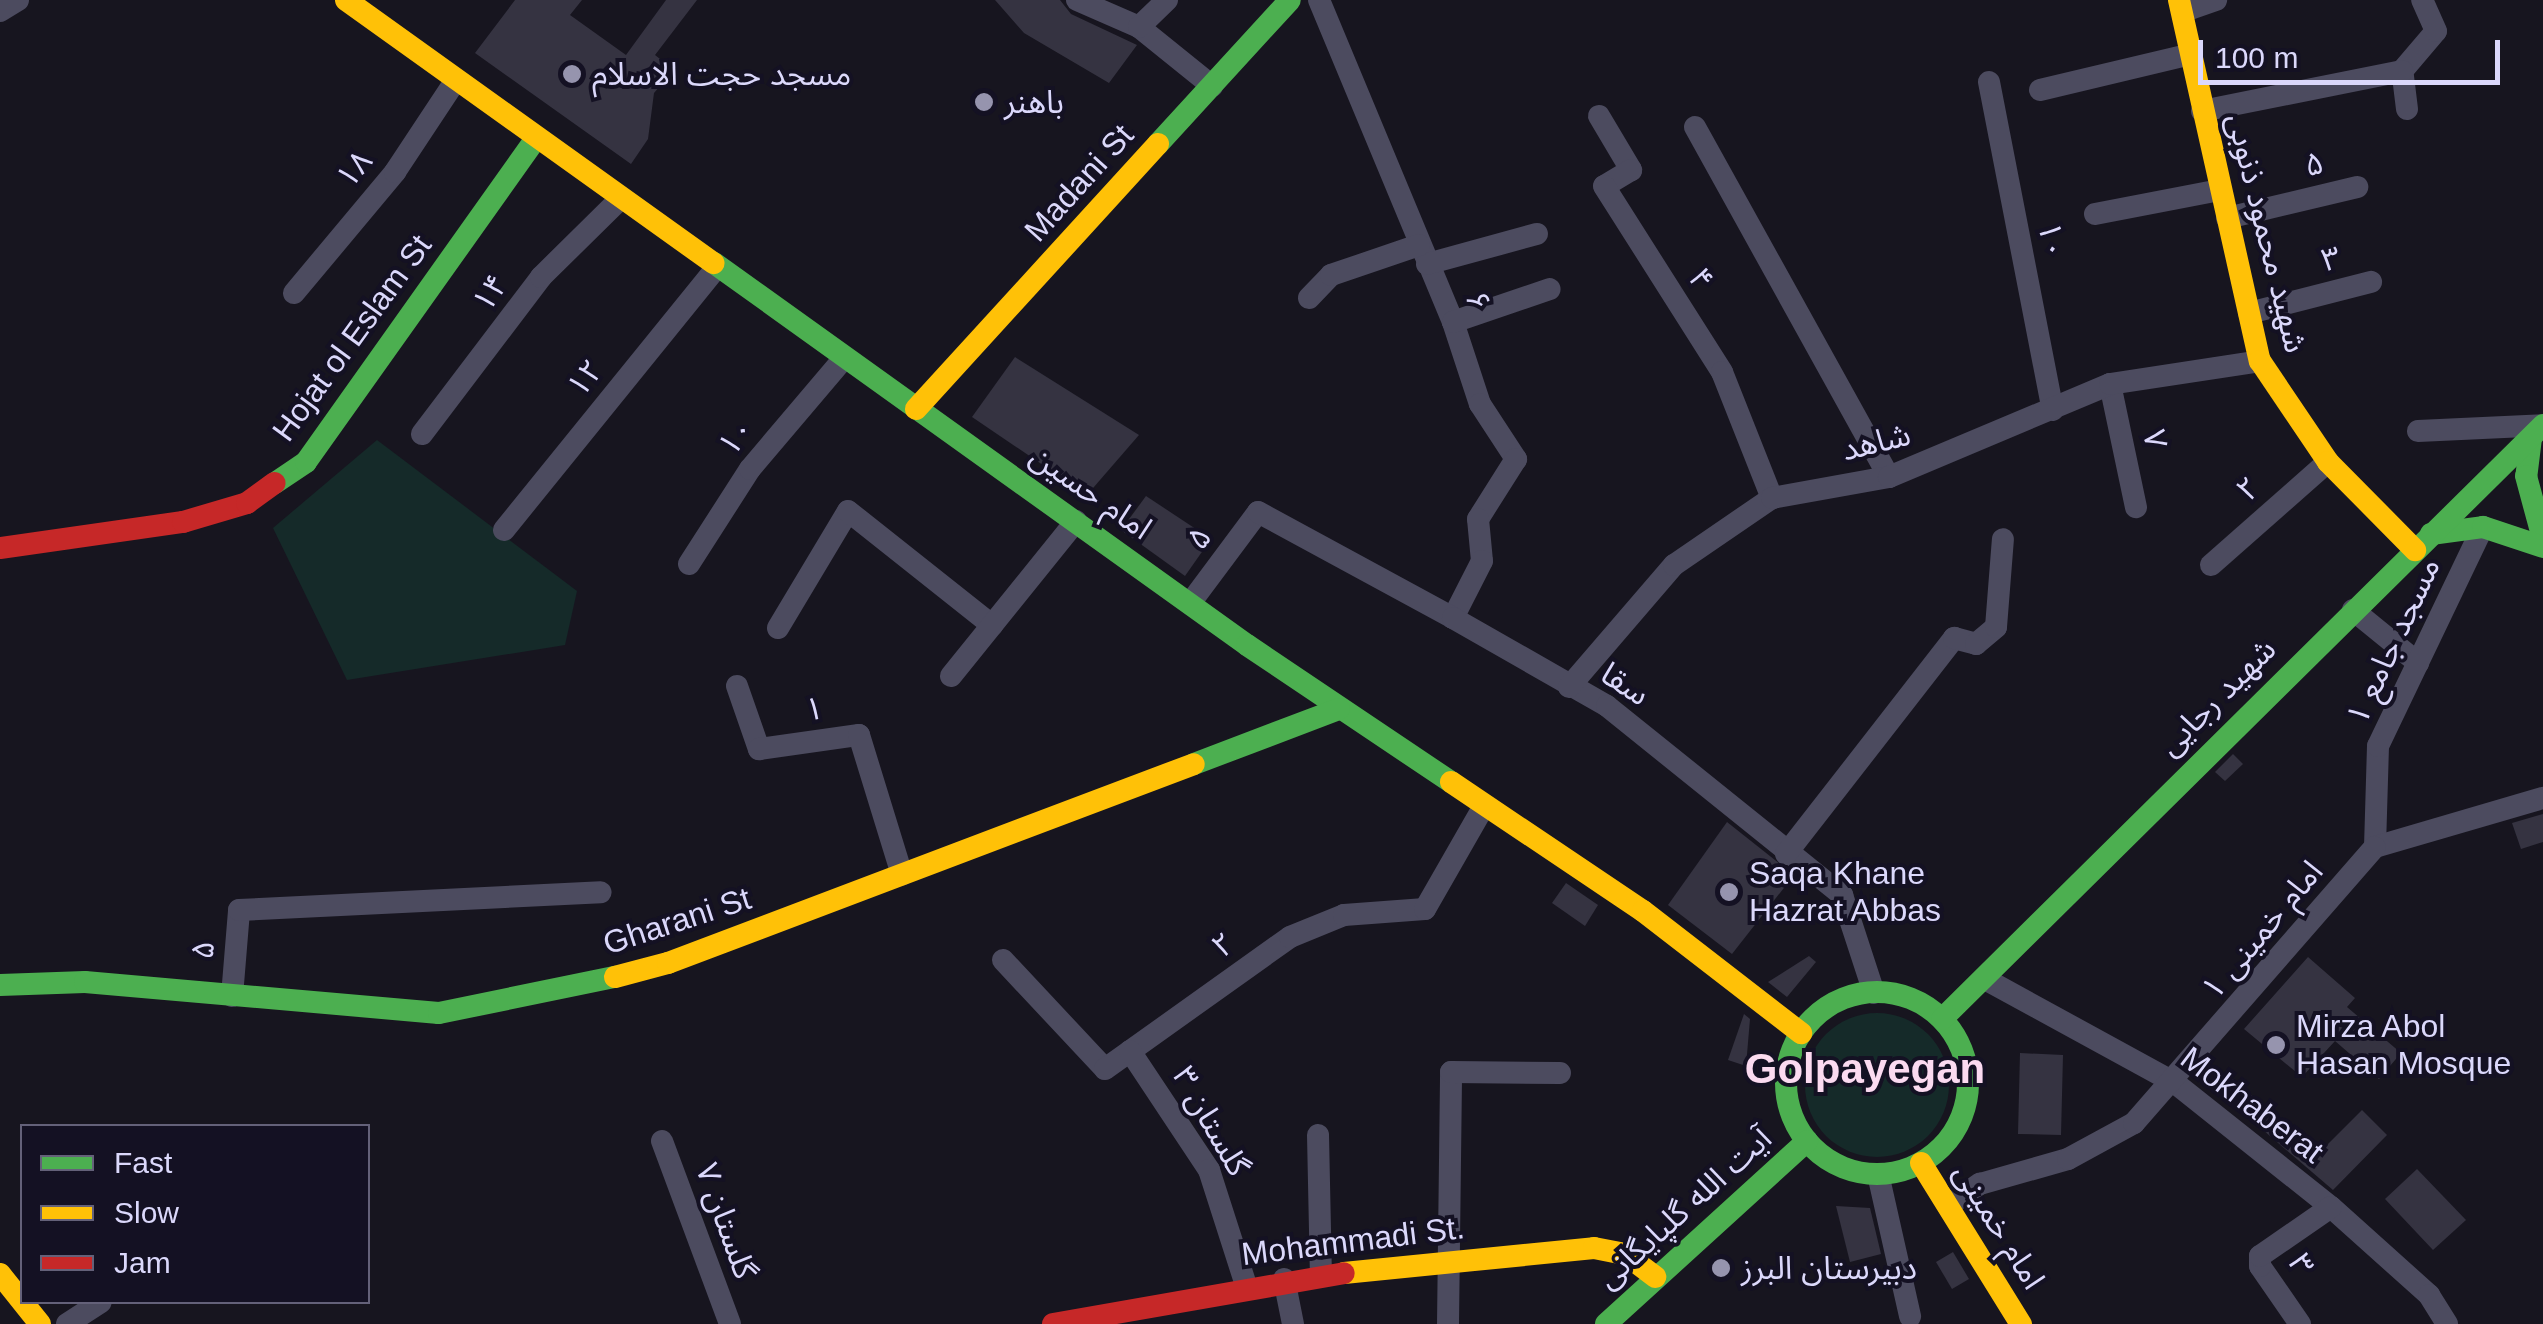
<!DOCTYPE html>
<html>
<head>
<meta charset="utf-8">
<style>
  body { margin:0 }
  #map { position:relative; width:2543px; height:1324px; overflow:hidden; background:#17151f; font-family:Arial,"Noto Sans Arabic",sans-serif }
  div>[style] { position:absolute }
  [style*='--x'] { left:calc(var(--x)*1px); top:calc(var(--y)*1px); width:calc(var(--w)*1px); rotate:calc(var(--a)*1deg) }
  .green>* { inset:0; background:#152a29 }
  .round { border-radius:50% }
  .building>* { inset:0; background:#353341 }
  .street>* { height:22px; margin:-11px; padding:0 11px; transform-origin:11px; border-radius:11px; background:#4c4b5f }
  .fast>* { height:22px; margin:-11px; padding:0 11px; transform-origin:11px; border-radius:11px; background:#4caf50 }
  .fast>.ring { margin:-11px; padding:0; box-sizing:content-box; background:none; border:22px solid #4caf50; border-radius:50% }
  .slow>* { height:22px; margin:-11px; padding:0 11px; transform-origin:11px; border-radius:11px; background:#ffc107 }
  .jam>* { height:22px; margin:-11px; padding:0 11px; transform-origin:11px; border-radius:11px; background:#c62828 }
  .dots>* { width:28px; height:28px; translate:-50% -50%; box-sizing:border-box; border:5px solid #141123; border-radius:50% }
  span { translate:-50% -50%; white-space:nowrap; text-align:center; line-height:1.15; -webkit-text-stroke:8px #141123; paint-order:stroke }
  .poi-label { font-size:32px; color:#dbd8fb }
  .left { translate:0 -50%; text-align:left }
  .street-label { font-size:32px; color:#dbd8fb }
  .district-label { font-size:42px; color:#fbdaf0; font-weight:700 }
  .legend { position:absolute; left:20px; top:1124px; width:350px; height:180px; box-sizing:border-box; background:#141123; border:2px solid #646179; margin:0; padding:12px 18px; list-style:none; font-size:30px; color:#dbd8fb }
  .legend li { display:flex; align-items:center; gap:20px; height:50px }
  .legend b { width:50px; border:2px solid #646179 }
  .scale { position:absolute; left:2198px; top:40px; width:302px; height:45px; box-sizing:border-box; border:5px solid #dbd8fb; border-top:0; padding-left:12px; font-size:30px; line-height:35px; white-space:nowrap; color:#dbd8fb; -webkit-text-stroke:8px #141123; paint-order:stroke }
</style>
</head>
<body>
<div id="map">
  <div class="green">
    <div style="clip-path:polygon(377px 440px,577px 591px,565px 645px,347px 680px,273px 528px)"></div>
    <div class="round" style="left:1805px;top:1013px;width:144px;height:144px"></div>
  </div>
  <div class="building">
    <div style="clip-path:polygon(515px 0,582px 0,570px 15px,626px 55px,666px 0,697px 0,655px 55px,674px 70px,654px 93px,648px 139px,631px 164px,475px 53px)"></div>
    <div style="clip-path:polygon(995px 0,1060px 0,1071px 14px,1137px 45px,1109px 83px,1024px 33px)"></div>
    <div style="clip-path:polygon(1015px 357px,1139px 435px,1087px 495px,972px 417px)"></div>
    <div style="clip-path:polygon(1146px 496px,1211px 539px,1185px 576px,1121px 530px)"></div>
    <div style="clip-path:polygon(2233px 754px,2243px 764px,2225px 781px,2215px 772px)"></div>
    <div style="clip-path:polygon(2543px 814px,2543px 842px,2521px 849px,2512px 823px)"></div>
    <div style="clip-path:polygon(1727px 822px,1794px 875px,1732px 954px,1668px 905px)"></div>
    <div style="clip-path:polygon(1566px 883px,1598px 905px,1585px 926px,1552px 903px)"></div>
    <div style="clip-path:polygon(1809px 956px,1816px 962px,1787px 997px,1768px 982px)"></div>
    <div style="clip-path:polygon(2308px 957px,2355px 998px,2347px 1007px,2401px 1053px,2379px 1079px,2335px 1041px,2302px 1077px,2244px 1029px)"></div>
    <div style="clip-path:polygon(1744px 1014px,1750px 1019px,1746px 1066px,1728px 1060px)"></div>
    <div style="clip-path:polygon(2020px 1053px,2063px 1055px,2061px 1135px,2018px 1134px)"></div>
    <div style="clip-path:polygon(2226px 1073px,2318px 1154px,2362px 1110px,2387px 1135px,2333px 1190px,2213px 1087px)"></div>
    <div style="clip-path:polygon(2417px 1169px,2466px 1220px,2433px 1250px,2385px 1199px)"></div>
    <div style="clip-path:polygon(1836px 1206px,1870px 1208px,1881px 1254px,1850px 1262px)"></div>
    <div style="clip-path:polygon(1953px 1252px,1969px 1279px,1952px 1289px,1936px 1262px)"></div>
  </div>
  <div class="street">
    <div style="--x:1077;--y:0;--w:68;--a:23.5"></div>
    <div style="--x:1139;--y:27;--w:94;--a:38.9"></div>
    <div style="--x:1319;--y:0;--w:349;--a:67.4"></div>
    <div style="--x:1453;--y:322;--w:86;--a:71.8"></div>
    <div style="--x:1480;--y:404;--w:66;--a:56.8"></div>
    <div style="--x:1516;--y:459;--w:71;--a:122.3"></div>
    <div style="--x:1478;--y:519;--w:42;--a:84.6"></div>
    <div style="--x:1482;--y:561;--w:64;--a:117"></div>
    <div style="--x:0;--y:11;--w:21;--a:-31"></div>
    <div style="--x:2184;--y:11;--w:34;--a:-19"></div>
    <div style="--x:1139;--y:27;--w:39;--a:-44"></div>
    <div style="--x:1989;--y:82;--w:334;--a:79"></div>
    <div style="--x:2040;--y:90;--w:155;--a:-13.4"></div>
    <div style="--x:2407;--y:109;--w:38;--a:-97"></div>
    <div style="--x:2402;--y:71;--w:52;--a:-49.6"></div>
    <div style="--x:2436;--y:31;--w:34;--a:-114"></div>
    <div style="--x:2202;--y:111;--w:204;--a:-11.3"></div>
    <div style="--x:1599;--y:116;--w:63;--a:59.3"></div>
    <div style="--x:1631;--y:170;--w:31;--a:149"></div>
    <div style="--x:1604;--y:186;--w:220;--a:57.6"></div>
    <div style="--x:1722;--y:372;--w:136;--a:68.4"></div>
    <div style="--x:1695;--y:127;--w:400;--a:61"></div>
    <div style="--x:2095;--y:214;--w:127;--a:-10.9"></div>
    <div style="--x:2227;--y:218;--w:134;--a:-13.4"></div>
    <div style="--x:1427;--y:264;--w:114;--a:-15.3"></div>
    <div style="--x:294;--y:293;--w:158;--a:-50.1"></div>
    <div style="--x:395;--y:172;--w:110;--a:-56.5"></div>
    <div style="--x:1309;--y:298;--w:32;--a:-46"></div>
    <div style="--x:1331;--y:275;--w:93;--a:-18.8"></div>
    <div style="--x:2249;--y:313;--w:126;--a:-14.3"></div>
    <div style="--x:1453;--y:322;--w:102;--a:-18.8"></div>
    <div style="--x:2110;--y:384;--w:126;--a:78.1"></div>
    <div style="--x:2418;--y:431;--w:125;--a:-2.7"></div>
    <div style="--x:422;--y:434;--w:197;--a:-52.8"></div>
    <div style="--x:541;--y:277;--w:112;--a:-44.6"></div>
    <div style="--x:504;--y:530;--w:338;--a:-51"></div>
    <div style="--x:689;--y:564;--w:113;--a:-57.3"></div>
    <div style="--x:750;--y:469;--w:145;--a:-49.7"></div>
    <div style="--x:2211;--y:565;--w:156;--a:-41.4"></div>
    <div style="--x:1191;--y:602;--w:112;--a:-53.3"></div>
    <div style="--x:1258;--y:512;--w:222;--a:28.5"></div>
    <div style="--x:1453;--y:618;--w:177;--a:29.7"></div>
    <div style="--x:1607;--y:706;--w:302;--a:38.8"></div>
    <div style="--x:1842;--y:895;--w:103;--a:71.9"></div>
    <div style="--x:2353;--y:610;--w:84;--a:39.2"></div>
    <div style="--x:778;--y:628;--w:136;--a:-59.1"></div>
    <div style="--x:848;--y:511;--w:184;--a:38.4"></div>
    <div style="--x:951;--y:676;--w:199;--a:-51.1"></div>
    <div style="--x:737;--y:686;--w:67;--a:70.8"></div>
    <div style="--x:759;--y:749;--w:101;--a:-8"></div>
    <div style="--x:859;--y:735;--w:146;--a:72.9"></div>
    <div style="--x:1569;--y:687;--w:161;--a:-49.3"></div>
    <div style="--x:1674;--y:565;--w:119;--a:-34.4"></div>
    <div style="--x:1772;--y:498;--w:119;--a:-10.2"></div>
    <div style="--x:1889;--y:477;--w:240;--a:-22.8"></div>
    <div style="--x:2110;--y:384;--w:152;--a:-8.7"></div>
    <div style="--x:2375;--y:847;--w:101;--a:-88.3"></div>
    <div style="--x:2378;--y:746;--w:243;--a:-64.4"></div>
    <div style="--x:2375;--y:847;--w:175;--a:-16.3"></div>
    <div style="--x:1786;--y:854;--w:274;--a:-52.1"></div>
    <div style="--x:1954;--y:638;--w:23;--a:15"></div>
    <div style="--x:1976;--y:644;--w:26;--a:-40"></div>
    <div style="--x:1996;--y:627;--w:88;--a:-85.5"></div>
    <div style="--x:1003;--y:960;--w:149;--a:46.9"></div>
    <div style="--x:1105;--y:1069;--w:227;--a:-35.5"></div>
    <div style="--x:1290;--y:937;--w:58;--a:-22.2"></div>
    <div style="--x:1344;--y:915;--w:81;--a:-4.2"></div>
    <div style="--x:1425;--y:909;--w:119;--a:-60.2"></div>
    <div style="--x:1985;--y:979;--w:217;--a:28.7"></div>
    <div style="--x:2175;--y:1083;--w:199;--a:38.5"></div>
    <div style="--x:2331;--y:1207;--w:132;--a:41.9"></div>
    <div style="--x:2429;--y:1295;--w:34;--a:58"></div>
    <div style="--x:232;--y:996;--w:86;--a:-85.3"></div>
    <div style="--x:239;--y:910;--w:362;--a:-2.8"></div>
    <div style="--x:1130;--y:1051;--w:143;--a:56.4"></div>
    <div style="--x:1209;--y:1170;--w:121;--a:72.2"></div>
    <div style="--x:1318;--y:1135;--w:140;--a:88.8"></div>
    <div style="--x:662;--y:1141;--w:195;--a:69.6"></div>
    <div style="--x:1878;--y:1174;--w:146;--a:77.3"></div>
    <div style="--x:1948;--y:1206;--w:39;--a:-35"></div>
    <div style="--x:1980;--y:1184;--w:91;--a:-15.9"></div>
    <div style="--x:2068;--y:1159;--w:75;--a:-28.6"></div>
    <div style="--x:2134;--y:1123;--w:366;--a:-48.9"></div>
    <div style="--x:1284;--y:1279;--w:46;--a:78.7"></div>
    <div style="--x:67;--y:1324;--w:40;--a:-32.9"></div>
    <div style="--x:1448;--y:1324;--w:252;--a:-89.3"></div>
    <div style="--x:1451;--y:1072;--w:109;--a:0.5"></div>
    <div style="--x:2300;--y:1324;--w:70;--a:-124.6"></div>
    <div style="--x:2260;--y:1266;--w:10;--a:-90"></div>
    <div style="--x:2260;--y:1256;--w:86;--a:-34.6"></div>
  </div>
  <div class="fast">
    <div style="--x:1158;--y:144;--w:195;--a:-47.5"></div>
    <div style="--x:714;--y:263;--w:656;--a:35.63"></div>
    <div style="--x:1247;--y:645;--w:246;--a:33.9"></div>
    <div style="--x:2531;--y:438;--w:38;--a:97"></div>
    <div style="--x:2526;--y:476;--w:65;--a:74.9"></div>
    <div style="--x:275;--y:483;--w:37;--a:-34"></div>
    <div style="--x:306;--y:462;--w:397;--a:-54.6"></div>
    <div style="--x:2431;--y:534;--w:52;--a:-7.7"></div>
    <div style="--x:2483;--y:527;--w:63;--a:18.4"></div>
    <div style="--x:1194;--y:764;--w:155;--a:-20.8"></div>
    <div style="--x:0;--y:985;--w:85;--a:-2"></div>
    <div style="--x:85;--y:982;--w:355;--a:5"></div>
    <div style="--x:439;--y:1013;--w:180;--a:-11.6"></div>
    <div class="ring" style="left:1786px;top:992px;width:160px;height:160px"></div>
    <div style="--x:1942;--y:1019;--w:845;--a:-44.66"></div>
    <div style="--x:1606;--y:1324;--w:272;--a:-42.3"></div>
  </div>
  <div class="slow">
    <div style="--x:346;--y:0;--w:452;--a:35.6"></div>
    <div style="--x:2179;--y:0;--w:370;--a:77.4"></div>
    <div style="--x:2260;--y:361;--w:122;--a:56"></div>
    <div style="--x:2328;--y:462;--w:124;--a:45.3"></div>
    <div style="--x:916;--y:409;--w:359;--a:-47.6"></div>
    <div style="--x:1451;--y:782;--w:231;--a:33.9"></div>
    <div style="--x:1643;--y:911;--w:200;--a:37.7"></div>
    <div style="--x:615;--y:977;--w:55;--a:-14.8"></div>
    <div style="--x:668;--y:963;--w:562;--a:-20.72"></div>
    <div style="--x:1921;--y:1163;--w:190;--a:58.2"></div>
    <div style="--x:1344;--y:1273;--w:251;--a:-5.7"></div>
    <div style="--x:1594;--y:1248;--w:32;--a:11"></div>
    <div style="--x:1625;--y:1254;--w:38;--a:37"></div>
    <div style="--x:0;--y:1274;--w:64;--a:51.3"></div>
  </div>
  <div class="jam">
    <div style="--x:0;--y:548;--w:185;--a:-8.1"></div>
    <div style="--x:183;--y:522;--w:67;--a:-16.5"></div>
    <div style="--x:247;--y:503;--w:34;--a:-36"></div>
    <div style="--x:1053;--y:1324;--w:295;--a:-9.9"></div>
  </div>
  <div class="dots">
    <div style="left:572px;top:74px;background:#9694ae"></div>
    <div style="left:984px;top:102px;background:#9694ae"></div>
    <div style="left:1729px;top:892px;background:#9694ae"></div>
    <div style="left:2276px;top:1045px;background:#9694ae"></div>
    <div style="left:1721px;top:1268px;background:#9694ae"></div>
  </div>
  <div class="poi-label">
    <span class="left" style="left:592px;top:74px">مسجد حجت الاسلام</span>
    <span class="left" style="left:1004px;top:102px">باهنر</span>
    <span class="left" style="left:1749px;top:892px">Saqa Khane<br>Hazrat Abbas</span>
    <span class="left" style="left:2296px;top:1045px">Mirza Abol<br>Hasan Mosque</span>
    <span class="left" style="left:1741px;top:1268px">دبیرستان البرز</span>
  </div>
  <div class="street-label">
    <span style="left:2314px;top:164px;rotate:-13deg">۵</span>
    <span style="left:354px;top:169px;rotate:-51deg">۱۸</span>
    <span style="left:1079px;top:183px;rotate:-48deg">Madani St</span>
    <span style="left:2267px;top:233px;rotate:76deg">شهید محمود ذنوبی</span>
    <span style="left:2052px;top:240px;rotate:79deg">۱۰</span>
    <span style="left:2331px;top:259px;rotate:-14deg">۳</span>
    <span style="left:1701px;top:279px;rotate:57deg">۴</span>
    <span style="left:490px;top:293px;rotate:-55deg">۱۴</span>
    <span style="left:1478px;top:301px;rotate:68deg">۶</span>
    <span style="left:352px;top:338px;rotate:-54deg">Hojat ol Eslam St</span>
    <span style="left:585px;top:378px;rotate:-51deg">۱۲</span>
    <span style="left:736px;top:437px;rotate:-51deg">۱۰</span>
    <span style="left:2155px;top:439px;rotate:78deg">۷</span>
    <span style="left:1876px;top:442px;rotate:-14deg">شاهد</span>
    <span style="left:2248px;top:489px;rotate:-41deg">۲</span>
    <span style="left:1091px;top:492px;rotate:35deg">امام حسین</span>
    <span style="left:1199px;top:538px;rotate:-53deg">۵</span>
    <span style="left:2393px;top:641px;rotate:-65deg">مسجد جامع ۱</span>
    <span style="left:1625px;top:684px;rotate:33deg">سقا</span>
    <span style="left:2217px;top:697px;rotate:-45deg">شهید رجایی</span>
    <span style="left:814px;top:709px;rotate:-8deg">۱</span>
    <span style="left:677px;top:921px;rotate:-18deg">Gharani St</span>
    <span style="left:2262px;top:930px;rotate:-50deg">امام خمینی ۱</span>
    <span style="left:1223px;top:945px;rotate:-36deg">۲</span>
    <span style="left:203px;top:950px;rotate:-85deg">۵</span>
    <span style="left:2252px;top:1105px;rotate:37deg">Mokhaberat</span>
    <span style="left:1211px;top:1121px;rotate:60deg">گلستان ۳</span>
    <span style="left:1684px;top:1208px;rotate:-42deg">آیت الله گلپایگانی</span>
    <span style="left:726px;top:1221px;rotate:70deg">گلستان ۷</span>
    <span style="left:1999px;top:1226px;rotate:58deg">امام خمینی</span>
    <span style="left:1353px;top:1241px;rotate:-7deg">Mohammadi St.</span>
    <span style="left:2301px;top:1264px;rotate:61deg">۳</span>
  </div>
  <div class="district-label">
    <span style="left:1865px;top:1069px">Golpayegan</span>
  </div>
  <ul class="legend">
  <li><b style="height:12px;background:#4caf50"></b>Fast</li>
  <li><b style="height:12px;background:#ffc107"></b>Slow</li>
  <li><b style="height:12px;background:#c62828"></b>Jam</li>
  </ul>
  <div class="scale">100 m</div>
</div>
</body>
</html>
